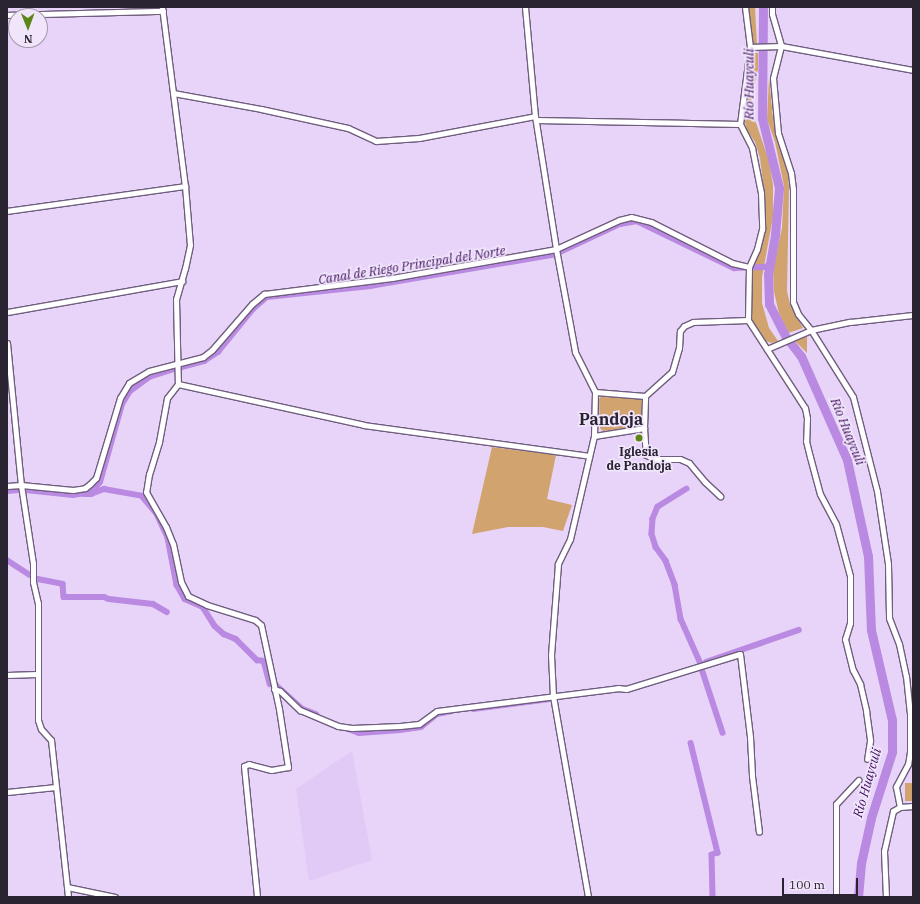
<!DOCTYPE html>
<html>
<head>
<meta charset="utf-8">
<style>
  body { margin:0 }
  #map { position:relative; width:920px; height:904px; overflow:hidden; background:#e7d4f8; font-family:"IBM Plex Serif",serif }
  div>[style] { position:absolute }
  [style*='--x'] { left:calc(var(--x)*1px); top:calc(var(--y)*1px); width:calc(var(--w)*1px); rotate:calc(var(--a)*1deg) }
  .built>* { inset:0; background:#e1caf5 }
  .green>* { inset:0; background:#d1a36f }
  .canal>* { height:5.5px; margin:-2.75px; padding:0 2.75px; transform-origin:2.75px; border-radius:2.75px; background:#ba89e2 }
  .river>* { height:9px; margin:-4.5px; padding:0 4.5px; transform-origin:4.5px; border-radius:4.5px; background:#ba89e2 }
  .roads { filter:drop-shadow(1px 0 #6f5e7e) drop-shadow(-1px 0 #6f5e7e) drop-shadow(0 1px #6f5e7e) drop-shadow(0 -1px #6f5e7e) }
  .minor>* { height:5px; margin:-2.5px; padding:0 2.5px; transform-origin:2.5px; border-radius:2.5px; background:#fff }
  .dots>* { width:11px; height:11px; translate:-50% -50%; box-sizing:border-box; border:2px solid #f0e5fb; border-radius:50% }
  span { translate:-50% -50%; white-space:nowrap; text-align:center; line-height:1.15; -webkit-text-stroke:3.5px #f0e5fb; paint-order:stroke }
  .poi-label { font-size:12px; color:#2a2331; font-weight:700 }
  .water-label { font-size:13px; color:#3f0d5d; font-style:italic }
  .district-label { font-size:16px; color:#2a2331; font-weight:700 }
  .frame { position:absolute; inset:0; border:8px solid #2a2331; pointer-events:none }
  .north { position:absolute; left:8px; top:8px; width:40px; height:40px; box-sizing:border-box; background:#f0e5fb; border:1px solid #a197aa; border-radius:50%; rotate:179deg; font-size:11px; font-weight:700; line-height:16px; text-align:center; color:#2a2331 }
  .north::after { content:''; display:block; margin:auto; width:14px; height:18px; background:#5d8714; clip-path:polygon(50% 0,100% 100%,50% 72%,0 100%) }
  .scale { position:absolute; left:782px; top:878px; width:76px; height:18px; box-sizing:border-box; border:2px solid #2a2331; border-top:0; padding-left:5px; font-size:12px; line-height:14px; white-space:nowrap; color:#2a2331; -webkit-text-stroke:3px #f0e5fb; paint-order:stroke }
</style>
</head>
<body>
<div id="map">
  <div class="built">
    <div style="clip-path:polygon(352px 751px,372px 860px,309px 881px,296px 789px)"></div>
  </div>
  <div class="green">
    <div style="clip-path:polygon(748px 7px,755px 7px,757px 45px,753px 44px)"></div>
    <div style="clip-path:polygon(753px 53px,758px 53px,758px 70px,752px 95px,752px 111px,769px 161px,773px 185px,773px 217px,762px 277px,762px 303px,769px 328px,778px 341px,772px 343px,765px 341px,750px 319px,753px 268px,764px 232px,766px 208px,760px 158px,755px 142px,747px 130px,745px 122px)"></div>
    <div style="clip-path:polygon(769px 77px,773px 118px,788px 173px,789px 188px,787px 291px,790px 304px,803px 328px,788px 333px,779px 313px,774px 292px,773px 269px,782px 228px,784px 186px,775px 142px,767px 119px)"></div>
    <div style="clip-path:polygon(807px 335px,807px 353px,794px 340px)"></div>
    <div style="clip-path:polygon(601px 397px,638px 398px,642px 400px,641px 427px,603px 431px,600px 428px,599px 399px)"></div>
    <div style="clip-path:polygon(492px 447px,556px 455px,547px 499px,572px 505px,563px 531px,543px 527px,508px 527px,472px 534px)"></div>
    <div style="clip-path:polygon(905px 783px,913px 783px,913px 801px,905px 801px)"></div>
  </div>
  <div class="canal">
    <div style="--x:560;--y:252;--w:66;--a:-25"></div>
    <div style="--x:620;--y:224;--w:17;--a:-10"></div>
    <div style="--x:637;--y:221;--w:108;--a:25.9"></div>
    <div style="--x:734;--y:268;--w:30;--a:-2"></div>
    <div style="--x:764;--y:267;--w:6;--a:-18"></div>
    <div style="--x:182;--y:367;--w:23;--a:-15"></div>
    <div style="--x:204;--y:361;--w:17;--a:-33"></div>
    <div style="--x:218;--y:352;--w:55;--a:-50.9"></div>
    <div style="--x:253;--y:309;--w:18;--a:-41"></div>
    <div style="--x:267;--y:297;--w:104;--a:-6.1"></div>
    <div style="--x:370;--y:286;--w:185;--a:-9.7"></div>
    <div style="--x:687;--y:489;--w:34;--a:148"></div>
    <div style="--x:658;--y:507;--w:13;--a:113"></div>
    <div style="--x:653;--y:519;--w:15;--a:94"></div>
    <div style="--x:652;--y:534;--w:14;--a:73"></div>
    <div style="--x:656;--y:547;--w:17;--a:54"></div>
    <div style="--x:666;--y:561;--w:26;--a:69"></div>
    <div style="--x:675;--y:585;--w:35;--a:80"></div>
    <div style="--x:681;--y:619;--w:49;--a:66"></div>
    <div style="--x:26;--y:490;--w:47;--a:6.1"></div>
    <div style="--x:73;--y:495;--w:18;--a:-9"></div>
    <div style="--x:91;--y:492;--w:7;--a:-45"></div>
    <div style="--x:96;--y:487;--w:6;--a:-51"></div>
    <div style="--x:100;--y:482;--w:81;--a:-74.2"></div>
    <div style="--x:122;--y:404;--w:15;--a:-58"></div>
    <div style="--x:130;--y:391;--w:24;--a:-36"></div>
    <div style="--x:149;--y:377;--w:26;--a:-18"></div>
    <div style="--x:7;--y:491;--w:11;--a:-5"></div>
    <div style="--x:84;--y:494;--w:7;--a:0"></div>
    <div style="--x:91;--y:494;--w:14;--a:-21"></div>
    <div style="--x:104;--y:489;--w:39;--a:10"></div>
    <div style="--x:142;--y:496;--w:23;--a:50"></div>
    <div style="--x:157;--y:514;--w:26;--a:65"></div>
    <div style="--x:168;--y:538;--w:48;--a:79.2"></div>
    <div style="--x:177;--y:585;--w:16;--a:60"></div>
    <div style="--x:185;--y:599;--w:20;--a:24"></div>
    <div style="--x:203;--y:607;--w:22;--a:58"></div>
    <div style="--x:215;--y:626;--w:12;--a:42"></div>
    <div style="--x:224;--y:634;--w:13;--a:23"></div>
    <div style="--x:236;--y:639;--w:30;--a:45"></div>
    <div style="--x:257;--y:660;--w:7;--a:8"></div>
    <div style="--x:264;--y:661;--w:24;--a:75"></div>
    <div style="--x:7;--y:560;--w:27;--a:33"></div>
    <div style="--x:38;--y:579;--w:25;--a:11"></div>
    <div style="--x:63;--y:584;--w:13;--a:86"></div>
    <div style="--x:64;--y:597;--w:40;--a:0"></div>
    <div style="--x:104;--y:597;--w:5;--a:22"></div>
    <div style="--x:109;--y:599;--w:44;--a:6.5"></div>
    <div style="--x:153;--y:604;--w:16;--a:30"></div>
    <div style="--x:706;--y:662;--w:98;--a:-19"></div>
    <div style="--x:702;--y:669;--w:67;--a:71.8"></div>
    <div style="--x:276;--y:685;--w:36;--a:42"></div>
    <div style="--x:303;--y:709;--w:14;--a:21"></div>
    <div style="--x:473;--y:709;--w:79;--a:-7.3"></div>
    <div style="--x:340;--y:726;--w:20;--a:20"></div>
    <div style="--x:359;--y:733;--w:41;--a:-4.2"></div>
    <div style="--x:400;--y:730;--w:21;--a:-8"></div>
    <div style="--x:421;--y:727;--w:21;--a:-39"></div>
    <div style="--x:437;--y:714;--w:15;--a:-11"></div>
    <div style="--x:691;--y:743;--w:113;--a:76.2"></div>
    <div style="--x:718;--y:853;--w:6;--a:162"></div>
    <div style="--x:712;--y:855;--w:42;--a:88.6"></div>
  </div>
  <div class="river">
    <div style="--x:763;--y:7;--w:111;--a:90.5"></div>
    <div style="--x:762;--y:118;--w:72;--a:76.3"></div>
    <div style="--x:779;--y:188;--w:47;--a:94.9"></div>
    <div style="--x:775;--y:235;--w:39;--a:100"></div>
    <div style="--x:768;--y:273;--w:31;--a:88"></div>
    <div style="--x:769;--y:304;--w:37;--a:63"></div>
    <div style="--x:786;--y:337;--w:24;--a:52"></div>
    <div style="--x:801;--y:356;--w:114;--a:66.1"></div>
    <div style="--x:847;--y:460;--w:98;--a:77.7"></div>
    <div style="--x:868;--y:556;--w:74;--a:87.7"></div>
    <div style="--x:871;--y:630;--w:92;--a:76.9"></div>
    <div style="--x:892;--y:720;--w:32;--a:90"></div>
    <div style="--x:892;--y:752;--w:69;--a:107.7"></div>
    <div style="--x:871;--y:818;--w:46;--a:102.5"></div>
    <div style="--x:861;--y:863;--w:34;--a:95"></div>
  </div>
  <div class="roads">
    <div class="minor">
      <div style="--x:162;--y:7;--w:180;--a:82.7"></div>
      <div style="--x:185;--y:186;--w:59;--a:85.2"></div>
      <div style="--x:190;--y:245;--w:24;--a:102"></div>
      <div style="--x:185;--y:268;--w:32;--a:106"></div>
      <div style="--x:176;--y:299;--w:85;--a:88.7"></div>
      <div style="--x:178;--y:384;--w:18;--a:128"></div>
      <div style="--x:167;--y:398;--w:45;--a:100.3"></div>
      <div style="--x:159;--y:442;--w:34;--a:107"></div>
      <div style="--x:149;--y:474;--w:18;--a:99"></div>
      <div style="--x:146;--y:492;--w:40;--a:60.3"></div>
      <div style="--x:166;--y:527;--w:18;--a:68"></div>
      <div style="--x:173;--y:544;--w:39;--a:78"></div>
      <div style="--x:181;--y:582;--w:16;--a:63"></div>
      <div style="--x:188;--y:596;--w:21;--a:25"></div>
      <div style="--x:207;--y:605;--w:50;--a:17.4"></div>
      <div style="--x:255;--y:620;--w:8;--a:40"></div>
      <div style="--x:261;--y:625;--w:86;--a:77.9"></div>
      <div style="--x:279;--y:709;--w:59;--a:81.2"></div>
      <div style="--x:288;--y:767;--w:17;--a:170"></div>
      <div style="--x:271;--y:770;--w:23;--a:-165"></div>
      <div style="--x:249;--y:764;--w:5;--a:158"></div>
      <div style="--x:244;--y:766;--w:132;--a:84.3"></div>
      <div style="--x:525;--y:7;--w:109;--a:84.8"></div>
      <div style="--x:535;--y:116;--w:135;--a:81"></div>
      <div style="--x:556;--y:249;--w:105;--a:79.5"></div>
      <div style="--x:575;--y:352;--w:45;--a:63.4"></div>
      <div style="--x:595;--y:392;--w:44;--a:91.3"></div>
      <div style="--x:594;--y:436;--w:106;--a:103.1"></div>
      <div style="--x:570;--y:539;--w:28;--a:116"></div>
      <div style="--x:558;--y:564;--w:91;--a:94.4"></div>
      <div style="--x:551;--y:655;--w:41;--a:87.2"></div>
      <div style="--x:553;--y:696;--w:204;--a:80.1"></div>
      <div style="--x:745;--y:7;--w:40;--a:82.9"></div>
      <div style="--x:750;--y:47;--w:78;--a:97.4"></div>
      <div style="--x:740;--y:124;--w:27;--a:63"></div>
      <div style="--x:752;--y:148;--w:46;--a:78.7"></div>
      <div style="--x:761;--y:193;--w:36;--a:88"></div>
      <div style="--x:762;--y:229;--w:21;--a:104"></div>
      <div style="--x:757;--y:249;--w:20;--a:114"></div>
      <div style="--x:749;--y:267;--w:53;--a:91.1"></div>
      <div style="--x:748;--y:320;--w:105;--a:57.1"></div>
      <div style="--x:805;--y:408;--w:10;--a:79"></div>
      <div style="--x:807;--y:418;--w:23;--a:92"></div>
      <div style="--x:806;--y:441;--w:16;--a:76"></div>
      <div style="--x:810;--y:457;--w:38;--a:75"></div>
      <div style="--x:820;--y:494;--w:34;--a:62"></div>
      <div style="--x:836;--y:524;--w:54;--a:74.9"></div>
      <div style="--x:850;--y:576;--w:47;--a:90"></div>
      <div style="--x:850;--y:623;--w:17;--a:107"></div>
      <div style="--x:845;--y:639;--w:32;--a:76"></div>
      <div style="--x:853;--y:670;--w:16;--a:63"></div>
      <div style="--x:860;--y:684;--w:28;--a:77"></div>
      <div style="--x:866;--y:711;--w:30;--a:82"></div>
      <div style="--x:870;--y:741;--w:18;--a:99"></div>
      <div style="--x:772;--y:7;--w:7;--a:90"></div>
      <div style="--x:772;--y:14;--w:33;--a:74"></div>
      <div style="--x:781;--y:46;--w:33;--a:104"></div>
      <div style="--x:773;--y:78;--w:55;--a:84.8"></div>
      <div style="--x:778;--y:133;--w:42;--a:72"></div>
      <div style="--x:791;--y:173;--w:16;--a:83"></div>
      <div style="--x:793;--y:189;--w:113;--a:90"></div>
      <div style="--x:793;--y:302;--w:13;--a:67"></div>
      <div style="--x:798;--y:314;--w:21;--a:51"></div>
      <div style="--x:811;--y:330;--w:79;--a:57.9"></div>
      <div style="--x:853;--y:397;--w:97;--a:75.7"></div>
      <div style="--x:877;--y:491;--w:74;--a:81.4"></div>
      <div style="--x:888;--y:564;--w:54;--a:88.9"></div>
      <div style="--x:889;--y:618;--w:28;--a:69"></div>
      <div style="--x:899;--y:644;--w:33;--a:78"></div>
      <div style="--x:906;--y:676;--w:37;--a:84"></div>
      <div style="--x:910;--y:713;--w:39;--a:90"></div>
      <div style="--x:910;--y:752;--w:12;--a:99"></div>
      <div style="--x:908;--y:764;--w:26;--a:118"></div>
      <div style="--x:896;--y:787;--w:20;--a:79"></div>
      <div style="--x:900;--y:807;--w:13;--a:-4"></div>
      <div style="--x:7;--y:15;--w:156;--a:-1.5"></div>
      <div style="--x:750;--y:47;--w:31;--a:-2"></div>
      <div style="--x:781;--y:46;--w:134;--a:10.3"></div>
      <div style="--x:173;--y:93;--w:89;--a:10.3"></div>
      <div style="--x:261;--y:109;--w:89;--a:12.3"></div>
      <div style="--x:348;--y:128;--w:31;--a:25"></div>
      <div style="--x:376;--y:141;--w:43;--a:-4"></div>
      <div style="--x:419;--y:138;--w:118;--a:-10.7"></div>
      <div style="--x:536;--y:120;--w:204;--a:1.1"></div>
      <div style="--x:7;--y:211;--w:180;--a:-8"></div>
      <div style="--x:7;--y:312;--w:178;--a:-10"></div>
      <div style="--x:7;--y:343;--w:143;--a:84.4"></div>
      <div style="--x:21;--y:485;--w:79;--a:81.3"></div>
      <div style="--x:33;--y:563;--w:19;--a:90"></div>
      <div style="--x:33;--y:582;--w:22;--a:77"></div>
      <div style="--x:38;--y:603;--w:117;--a:90"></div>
      <div style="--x:38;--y:720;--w:9;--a:72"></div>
      <div style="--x:41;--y:729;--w:15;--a:48"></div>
      <div style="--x:51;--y:740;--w:158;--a:83.8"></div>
      <div style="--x:767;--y:349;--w:48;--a:-23.4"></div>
      <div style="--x:811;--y:330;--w:40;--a:-12"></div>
      <div style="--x:850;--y:322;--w:63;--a:-6.3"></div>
      <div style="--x:178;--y:384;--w:190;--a:12.4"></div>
      <div style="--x:364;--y:425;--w:227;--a:7.8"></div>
      <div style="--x:645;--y:396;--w:36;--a:-42"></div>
      <div style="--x:672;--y:372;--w:25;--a:-74"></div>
      <div style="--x:679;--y:348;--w:17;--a:-87"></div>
      <div style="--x:680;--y:331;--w:6;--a:-51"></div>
      <div style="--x:684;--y:326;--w:10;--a:-24"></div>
      <div style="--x:693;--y:322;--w:55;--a:-2.1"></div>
      <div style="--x:644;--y:428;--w:27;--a:86"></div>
      <div style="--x:646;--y:455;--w:11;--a:22"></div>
      <div style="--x:656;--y:459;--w:24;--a:0"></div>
      <div style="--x:680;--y:459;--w:10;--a:24"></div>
      <div style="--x:689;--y:463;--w:25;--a:50"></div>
      <div style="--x:705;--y:482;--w:21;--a:43"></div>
      <div style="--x:594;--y:436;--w:51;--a:-9.1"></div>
      <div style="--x:644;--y:428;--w:32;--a:-88"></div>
      <div style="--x:645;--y:396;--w:50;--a:-175.4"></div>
      <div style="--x:7;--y:486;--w:14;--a:-4"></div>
      <div style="--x:21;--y:485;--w:52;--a:5.5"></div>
      <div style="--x:73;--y:490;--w:12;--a:-9"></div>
      <div style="--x:85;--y:488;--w:6;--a:-39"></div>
      <div style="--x:90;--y:484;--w:8;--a:-45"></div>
      <div style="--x:96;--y:478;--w:84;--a:-73.3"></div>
      <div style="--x:120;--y:398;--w:17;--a:-59"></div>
      <div style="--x:129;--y:383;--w:23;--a:-31"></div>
      <div style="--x:149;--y:371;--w:56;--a:-14.5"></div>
      <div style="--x:203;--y:357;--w:11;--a:-38"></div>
      <div style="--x:212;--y:350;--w:61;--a:-49"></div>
      <div style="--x:252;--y:304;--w:16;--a:-40"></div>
      <div style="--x:264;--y:294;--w:129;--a:-7.1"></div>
      <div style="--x:392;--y:278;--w:167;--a:-10"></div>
      <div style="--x:556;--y:249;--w:69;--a:-24.7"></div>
      <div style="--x:619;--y:220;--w:12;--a:-14"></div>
      <div style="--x:631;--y:217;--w:21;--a:14"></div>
      <div style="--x:651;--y:222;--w:91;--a:26.8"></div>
      <div style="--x:732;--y:263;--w:17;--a:13"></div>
      <div style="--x:7;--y:675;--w:30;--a:-2"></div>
      <div style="--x:274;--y:689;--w:6;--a:18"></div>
      <div style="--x:280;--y:691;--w:28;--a:44"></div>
      <div style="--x:300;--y:710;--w:41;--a:22.8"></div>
      <div style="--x:338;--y:726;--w:14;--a:8"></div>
      <div style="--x:352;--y:728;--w:48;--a:-2.4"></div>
      <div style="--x:400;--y:726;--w:19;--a:-6"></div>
      <div style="--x:419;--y:724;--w:22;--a:-36"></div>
      <div style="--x:437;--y:711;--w:182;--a:-7.2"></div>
      <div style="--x:618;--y:688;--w:8;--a:7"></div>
      <div style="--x:626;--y:689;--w:119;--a:-17.1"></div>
      <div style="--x:740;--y:654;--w:84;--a:83.1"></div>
      <div style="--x:750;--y:737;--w:39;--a:87"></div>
      <div style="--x:752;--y:776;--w:56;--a:82.9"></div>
      <div style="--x:7;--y:792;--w:49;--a:-5.8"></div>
      <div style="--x:67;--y:887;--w:49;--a:11.8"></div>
      <div style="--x:836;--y:897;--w:93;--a:-90"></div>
      <div style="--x:836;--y:804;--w:33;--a:-47"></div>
      <div style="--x:886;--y:897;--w:46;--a:-92.5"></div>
      <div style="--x:884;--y:851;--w:41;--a:-77.3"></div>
      <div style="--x:893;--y:811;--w:8;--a:-30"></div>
    </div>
  </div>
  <div class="dots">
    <div style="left:639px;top:438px;background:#5d8714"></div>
  </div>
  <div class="poi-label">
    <span style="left:639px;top:459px">Iglesia<br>de Pandoja</span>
  </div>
  <div class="water-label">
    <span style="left:750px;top:84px;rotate:-90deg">Río Huayculi</span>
    <span style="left:412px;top:266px;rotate:-9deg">Canal de Riego Principal del Norte</span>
    <span style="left:847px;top:432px;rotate:68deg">Río Huayculi</span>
    <span style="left:868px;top:783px;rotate:-74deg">Río Huayculi</span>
  </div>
  <div class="district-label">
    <span style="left:611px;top:419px">Pandoja</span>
  </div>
  <div class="frame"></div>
  <div class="north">N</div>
  <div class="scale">100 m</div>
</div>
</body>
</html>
